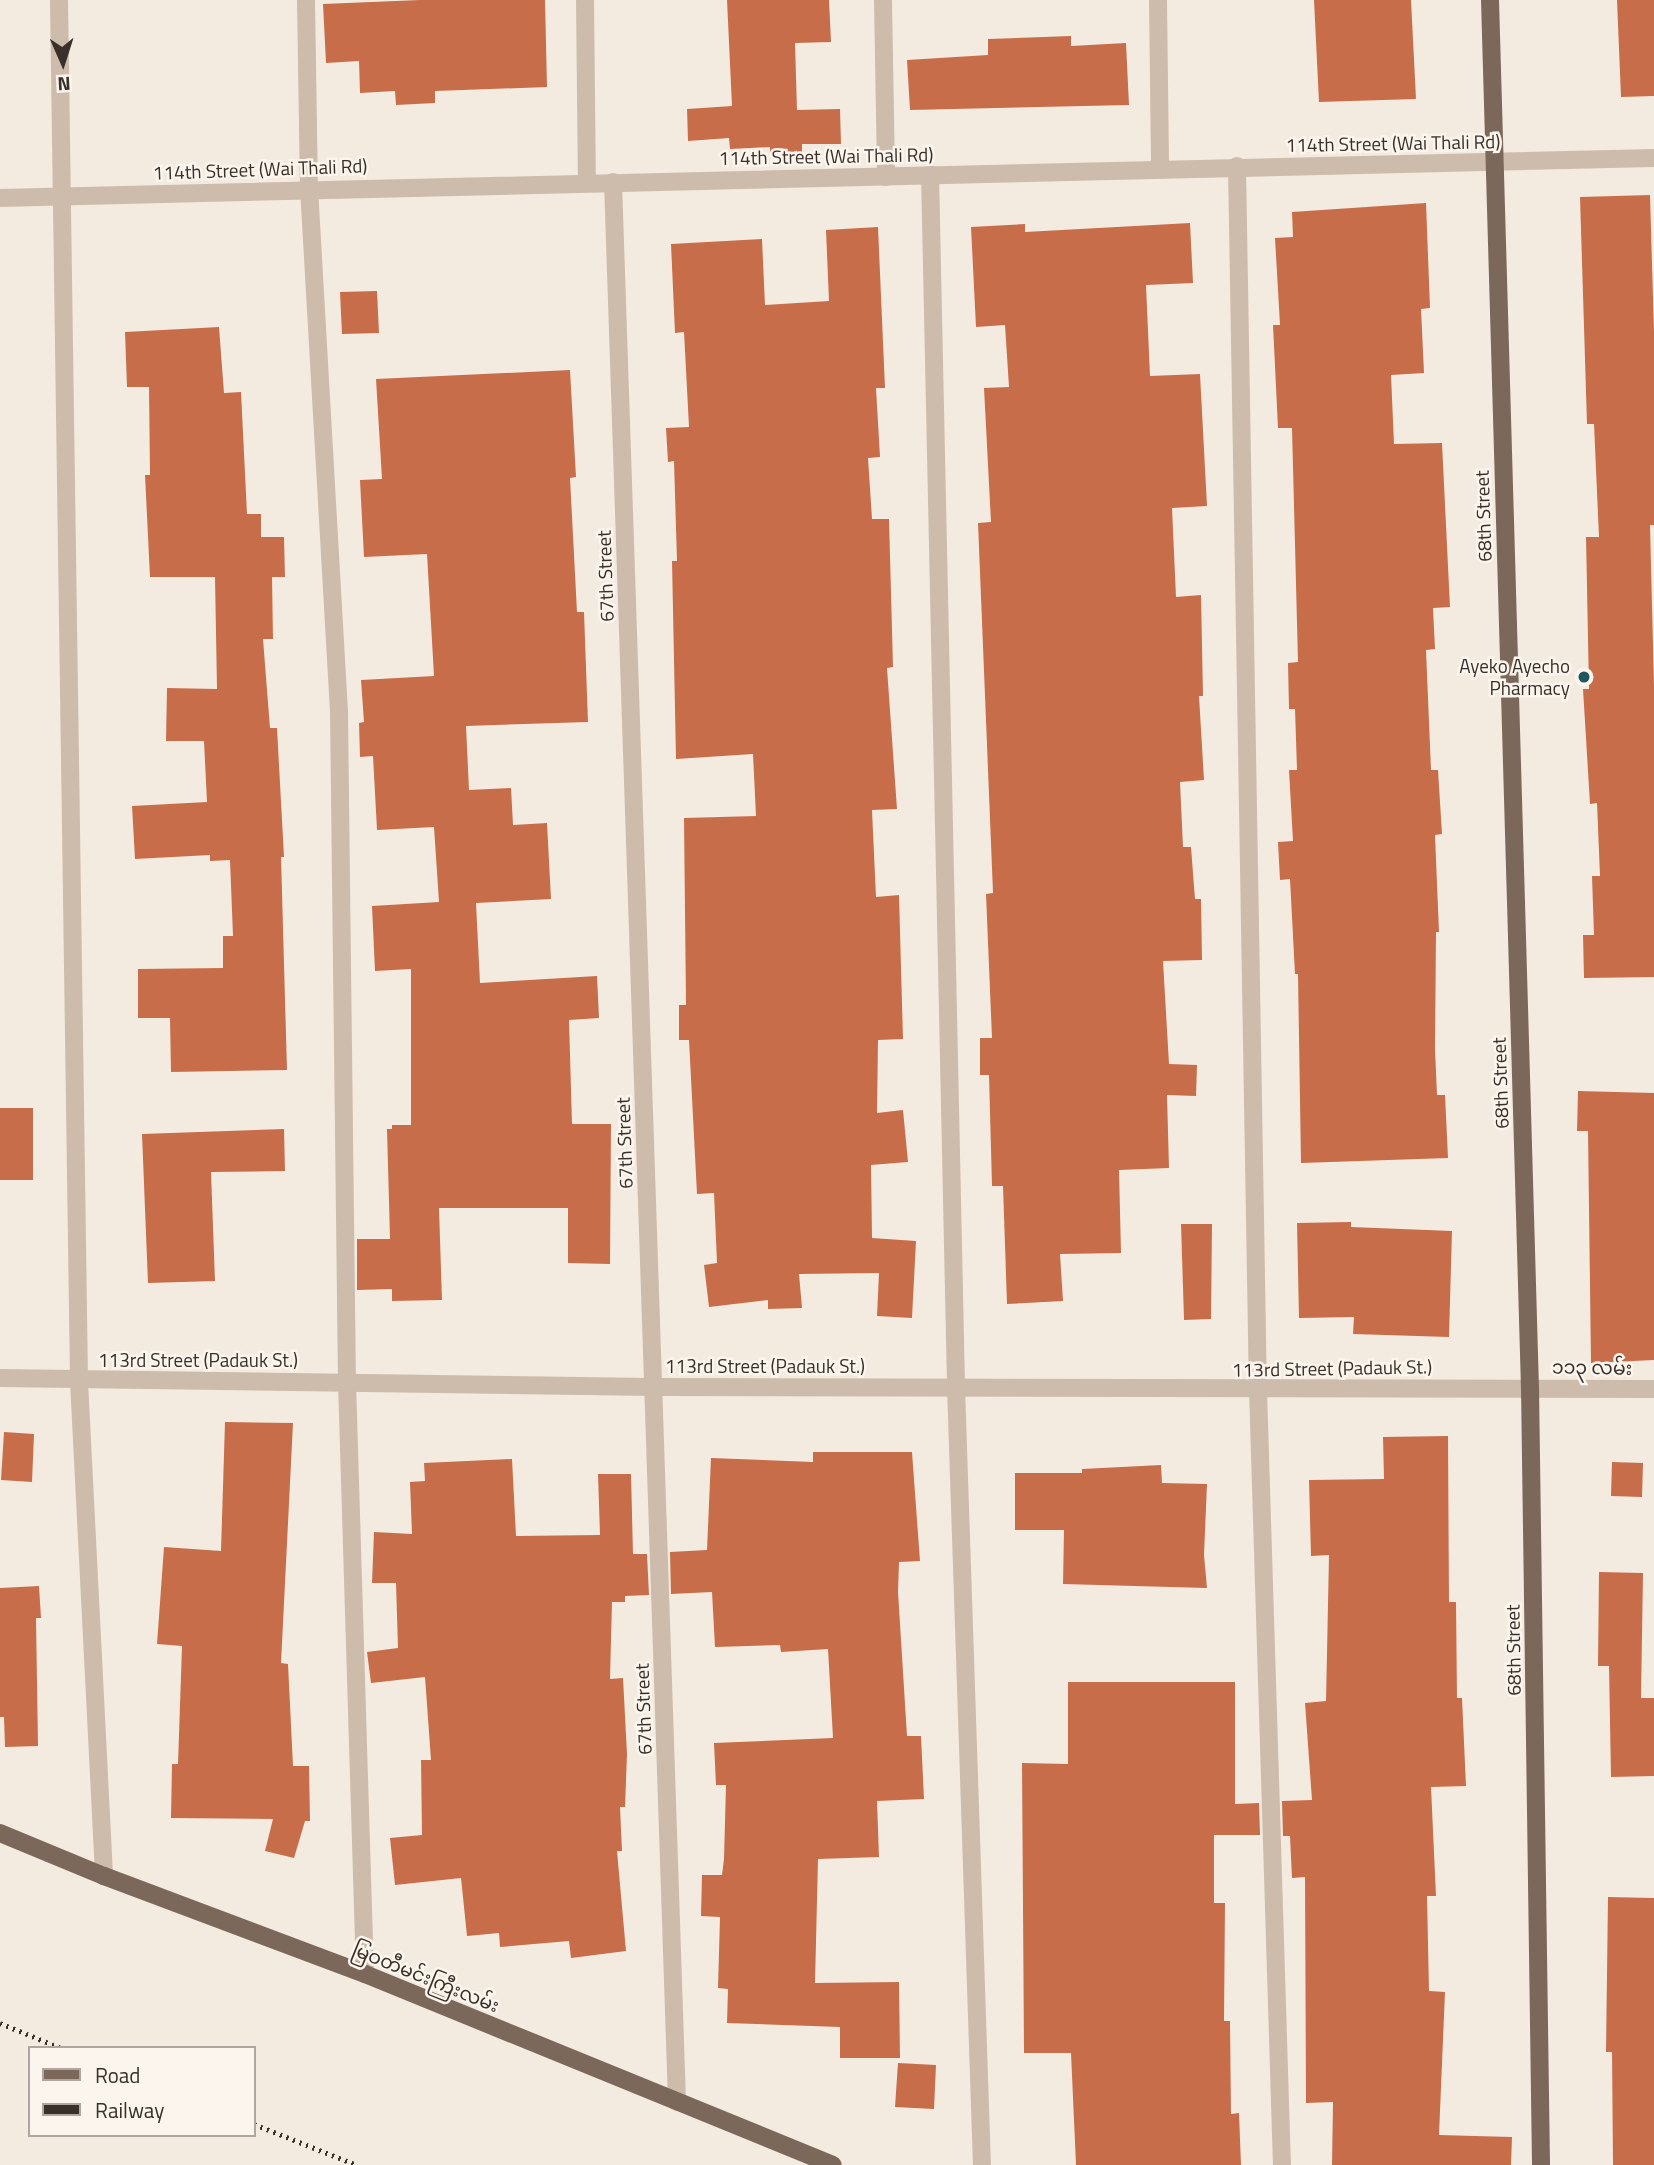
<!DOCTYPE html>
<html>
<head>
<meta charset="utf-8">
<style>
  body { margin:0 }
  #map { position:relative; width:1654px; height:2165px; overflow:hidden; background:#f4ebe0; font-family:"Titillium Web","Noto Sans Myanmar",sans-serif }
  div>[style] { position:absolute }
  [style*='--x'] { left:calc(var(--x)*1px); top:calc(var(--y)*1px); width:calc(var(--w)*1px); rotate:calc(var(--a)*1deg) }
  .building>* { inset:0; background:#c86d4a }
  .minor>* { height:18px; margin:-9px; padding:0 9px; transform-origin:9px; border-radius:9px; background:#cdbcab }
  .major>* { height:18px; margin:-9px; padding:0 9px; transform-origin:9px; border-radius:9px; background:#7c685b }
  .rail>* { height:5px; margin-top:-2.5px; transform-origin:0; background:repeating-linear-gradient(90deg,#3a302a 0 2px,transparent 0 7px) }
  .dots>* { width:19px; height:19px; translate:-50% -50%; box-sizing:border-box; border:4px solid #fbf5ed; border-radius:50% }
  span { translate:-50% -50%; white-space:nowrap; text-align:center; line-height:1.15; -webkit-text-stroke:5px #fbf5ed; paint-order:stroke }
  .street-label { font-size:19px; color:#3a302a }
  .poi-label { font-size:19px; color:#3a302a }
  .right { translate:-100% -50%; text-align:right }
  .legend { position:absolute; left:28px; top:2046px; width:228px; height:91px; box-sizing:border-box; background:#fbf5ed; border:2px solid #aea69f; margin:0; padding:9px 12px; list-style:none; font-size:21px; color:#3a302a }
  .legend li { display:flex; align-items:center; gap:14px; height:35px }
  .legend b { width:35px; border:2px solid #aea69f }
  .north { position:absolute; left:28px; top:28px; width:70px; height:70px; -webkit-text-stroke:5px #fbf5ed; paint-order:stroke; rotate:177deg; font-size:19px; font-weight:700; line-height:28px; text-align:center; color:#3a302a }
  .north::after { content:''; display:block; margin:auto; width:24px; height:32px; background:#3a302a; clip-path:polygon(50% 0,100% 100%,50% 72%,0 100%) }
</style>
</head>
<body>
<div id="map">
  <div class="building">
    <div style="clip-path:polygon(420px 0,545px 0,547px 87px,435px 91px,435px 103px,396px 105px,395px 91px,360px 93px,359px 61px,326px 63px,323px 4px)"></div>
    <div style="clip-path:polygon(727px 0,829px 0,831px 42px,795px 43px,797px 110px,840px 109px,841px 144px,802px 144px,802px 152px,770px 153px,770px 147px,730px 149px,729px 138px,688px 141px,687px 109px,732px 106px)"></div>
    <div style="clip-path:polygon(1314px 0,1411px 0,1416px 99px,1319px 102px)"></div>
    <div style="clip-path:polygon(1617px 0,1654px 0,1654px 96px,1621px 97px)"></div>
    <div style="clip-path:polygon(1071px 36px,1071px 46px,1126px 43px,1129px 105px,910px 110px,907px 60px,988px 55px,988px 39px)"></div>
    <div style="clip-path:polygon(1650px 195px,1654px 332px,1654px 525px,1650px 525px,1654px 686px,1654px 977px,1584px 978px,1583px 935px,1594px 935px,1592px 876px,1600px 876px,1597px 803px,1590px 804px,1583px 689px,1589px 689px,1586px 537px,1599px 537px,1594px 424px,1587px 424px,1580px 197px)"></div>
    <div style="clip-path:polygon(1426px 203px,1430px 308px,1421px 309px,1424px 373px,1391px 375px,1394px 444px,1442px 443px,1450px 607px,1433px 608px,1435px 649px,1426px 650px,1431px 770px,1438px 770px,1442px 834px,1435px 835px,1439px 932px,1436px 932px,1435px 1049px,1437px 1095px,1445px 1095px,1448px 1158px,1301px 1163px,1298px 974px,1295px 974px,1290px 879px,1280px 880px,1278px 842px,1293px 841px,1289px 770px,1297px 770px,1295px 709px,1289px 709px,1288px 663px,1298px 662px,1292px 428px,1278px 428px,1273px 325px,1280px 325px,1275px 238px,1293px 237px,1292px 212px)"></div>
    <div style="clip-path:polygon(1190px 223px,1193px 283px,1146px 285px,1150px 376px,1200px 374px,1207px 506px,1172px 508px,1176px 597px,1201px 595px,1203px 696px,1199px 696px,1204px 780px,1180px 782px,1183px 847px,1191px 847px,1195px 899px,1201px 899px,1202px 960px,1163px 961px,1169px 1064px,1197px 1065px,1196px 1096px,1167px 1095px,1169px 1168px,1119px 1170px,1121px 1253px,1060px 1254px,1063px 1301px,1007px 1304px,1003px 1186px,992px 1186px,989px 1075px,980px 1075px,980px 1038px,992px 1038px,986px 894px,993px 893px,978px 523px,991px 522px,984px 388px,1009px 387px,1005px 325px,976px 327px,971px 227px,1025px 224px,1025px 232px)"></div>
    <div style="clip-path:polygon(878px 227px,885px 388px,876px 388px,880px 457px,868px 458px,872px 519px,889px 519px,893px 667px,887px 668px,897px 809px,872px 810px,876px 897px,899px 895px,903px 1039px,878px 1040px,877px 1113px,903px 1110px,908px 1162px,871px 1165px,872px 1238px,916px 1241px,912px 1318px,877px 1316px,879px 1273px,799px 1274px,802px 1308px,768px 1309px,768px 1300px,709px 1307px,704px 1265px,717px 1263px,714px 1193px,697px 1194px,689px 1040px,679px 1040px,679px 1005px,686px 1005px,684px 818px,756px 816px,753px 754px,676px 759px,672px 561px,677px 561px,674px 461px,668px 462px,666px 428px,689px 427px,684px 332px,675px 333px,671px 244px,762px 239px,765px 305px,829px 301px,826px 230px)"></div>
    <div style="clip-path:polygon(377px 291px,379px 333px,342px 334px,340px 292px)"></div>
    <div style="clip-path:polygon(219px 327px,224px 393px,241px 392px,247px 514px,261px 514px,261px 537px,284px 537px,285px 577px,272px 577px,273px 639px,263px 639px,270px 728px,277px 728px,284px 857px,281px 857px,287px 1070px,171px 1072px,170px 1018px,138px 1018px,138px 969px,223px 968px,223px 936px,233px 936px,230px 860px,210px 861px,210px 855px,135px 859px,132px 806px,207px 802px,204px 741px,166px 741px,167px 688px,217px 689px,215px 577px,150px 577px,145px 475px,150px 475px,149px 387px,127px 387px,125px 332px)"></div>
    <div style="clip-path:polygon(570px 370px,576px 477px,570px 478px,577px 612px,584px 612px,588px 722px,466px 726px,469px 790px,511px 788px,513px 825px,547px 823px,551px 899px,476px 903px,480px 983px,597px 976px,599px 1018px,569px 1020px,572px 1124px,611px 1124px,610px 1264px,568px 1263px,568px 1208px,439px 1208px,442px 1300px,392px 1301px,392px 1289px,357px 1290px,357px 1239px,390px 1239px,387px 1129px,392px 1129px,392px 1125px,411px 1125px,411px 969px,375px 971px,372px 906px,439px 902px,434px 827px,377px 830px,373px 756px,360px 757px,359px 723px,364px 722px,361px 680px,434px 676px,427px 554px,364px 557px,360px 480px,382px 479px,376px 379px)"></div>
    <div style="clip-path:polygon(1578px 1091px,1654px 1093px,1654px 1360px,1591px 1363px,1588px 1131px,1577px 1131px)"></div>
    <div style="clip-path:polygon(0 1108px,33px 1108px,33px 1180px,0 1180px)"></div>
    <div style="clip-path:polygon(284px 1129px,285px 1171px,211px 1172px,215px 1281px,148px 1283px,142px 1134px)"></div>
    <div style="clip-path:polygon(1351px 1222px,1351px 1227px,1452px 1231px,1449px 1337px,1353px 1334px,1354px 1317px,1299px 1318px,1297px 1223px)"></div>
    <div style="clip-path:polygon(1181px 1224px,1212px 1224px,1211px 1319px,1184px 1320px)"></div>
    <div style="clip-path:polygon(225px 1422px,293px 1423px,281px 1663px,288px 1664px,293px 1766px,309px 1766px,310px 1821px,305px 1821px,294px 1858px,265px 1851px,273px 1819px,171px 1818px,172px 1764px,178px 1764px,182px 1646px,157px 1644px,164px 1547px,221px 1551px)"></div>
    <div style="clip-path:polygon(4px 1432px,34px 1434px,32px 1482px,1px 1480px)"></div>
    <div style="clip-path:polygon(1448px 1436px,1449px 1602px,1456px 1602px,1457px 1698px,1462px 1698px,1466px 1786px,1431px 1787px,1436px 1896px,1427px 1896px,1429px 1991px,1445px 1992px,1439px 2135px,1512px 2137px,1511px 2165px,1332px 2165px,1333px 2102px,1306px 2103px,1305px 1877px,1292px 1878px,1290px 1836px,1283px 1836px,1282px 1801px,1312px 1800px,1305px 1703px,1326px 1701px,1329px 1555px,1311px 1556px,1309px 1480px,1384px 1479px,1383px 1437px)"></div>
    <div style="clip-path:polygon(813px 1452px,912px 1452px,920px 1561px,899px 1562px,898px 1592px,907px 1736px,921px 1736px,924px 1799px,877px 1801px,879px 1857px,818px 1859px,815px 1983px,899px 1982px,900px 2058px,840px 2058px,840px 2027px,727px 2023px,728px 1989px,718px 1988px,720px 1917px,701px 1916px,702px 1875px,722px 1875px,724px 1859px,726px 1785px,716px 1785px,714px 1743px,833px 1738px,828px 1649px,781px 1652px,780px 1645px,715px 1647px,712px 1592px,671px 1594px,670px 1552px,707px 1550px,711px 1458px,813px 1462px)"></div>
    <div style="clip-path:polygon(512px 1459px,516px 1536px,600px 1535px,598px 1474px,631px 1474px,633px 1554px,647px 1554px,649px 1595px,625px 1596px,625px 1602px,612px 1602px,610px 1679px,623px 1678px,627px 1754px,625px 1807px,620px 1807px,622px 1851px,617px 1851px,626px 1951px,571px 1958px,569px 1941px,500px 1947px,499px 1933px,467px 1936px,461px 1878px,395px 1885px,390px 1838px,422px 1835px,421px 1760px,431px 1760px,425px 1677px,371px 1683px,367px 1652px,398px 1648px,396px 1583px,372px 1583px,374px 1532px,412px 1534px,410px 1482px,425px 1481px,424px 1463px)"></div>
    <div style="clip-path:polygon(1612px 1462px,1643px 1463px,1642px 1497px,1611px 1496px)"></div>
    <div style="clip-path:polygon(1161px 1465px,1162px 1483px,1207px 1484px,1204px 1555px,1207px 1588px,1063px 1584px,1064px 1530px,1015px 1530px,1015px 1473px,1082px 1473px,1082px 1469px)"></div>
    <div style="clip-path:polygon(1599px 1572px,1643px 1573px,1641px 1698px,1654px 1698px,1654px 1776px,1611px 1777px,1609px 1666px,1598px 1666px)"></div>
    <div style="clip-path:polygon(39px 1586px,41px 1618px,36px 1618px,38px 1746px,5px 1747px,4px 1717px,0 1717px,0 1588px)"></div>
    <div style="clip-path:polygon(1068px 1682px,1235px 1682px,1235px 1804px,1259px 1803px,1260px 1835px,1214px 1835px,1214px 1903px,1225px 1903px,1224px 2021px,1230px 2021px,1231px 2114px,1239px 2113px,1241px 2165px,1076px 2165px,1071px 2053px,1024px 2053px,1022px 1763px,1068px 1764px)"></div>
    <div style="clip-path:polygon(1608px 1897px,1654px 1898px,1654px 2165px,1613px 2165px,1612px 2052px,1606px 2052px)"></div>
    <div style="clip-path:polygon(898px 2063px,936px 2065px,934px 2109px,895px 2107px)"></div>
  </div>
  <div class="minor">
    <div style="--x:59;--y:0;--w:1381;--a:89.17"></div>
    <div style="--x:79;--y:1381;--w:496;--a:87.1"></div>
    <div style="--x:306;--y:0;--w:188;--a:89.1"></div>
    <div style="--x:309;--y:188;--w:524;--a:86.72"></div>
    <div style="--x:339;--y:711;--w:671;--a:89.32"></div>
    <div style="--x:347;--y:1382;--w:592;--a:88.26"></div>
    <div style="--x:585;--y:0;--w:182;--a:89.4"></div>
    <div style="--x:883;--y:0;--w:177;--a:89"></div>
    <div style="--x:1158;--y:0;--w:168;--a:89.3"></div>
    <div style="--x:1237;--y:166;--w:1224;--a:89.02"></div>
    <div style="--x:1258;--y:1390;--w:775;--a:88.23"></div>
    <div style="--x:930;--y:174;--w:1213;--a:88.77"></div>
    <div style="--x:956;--y:1387;--w:778;--a:88.09"></div>
    <div style="--x:613;--y:182;--w:1921;--a:88.09"></div>
    <div style="--x:0;--y:198;--w:1654;--a:-1.39"></div>
    <div style="--x:0;--y:1378;--w:653;--a:0.79"></div>
    <div style="--x:653;--y:1387;--w:1001;--a:0.11"></div>
  </div>
  <div class="major">
    <div style="--x:1490;--y:0;--w:1388;--a:88.35"></div>
    <div style="--x:1530;--y:1387;--w:778;--a:89.19"></div>
    <div style="--x:0;--y:1833;--w:113;--a:22.5"></div>
    <div style="--x:104;--y:1876;--w:279;--a:20.6"></div>
    <div style="--x:365;--y:1974;--w:505;--a:22.2"></div>
  </div>
  <div class="rail">
    <div style="--x:0;--y:2023;--w:66;--a:22.3"></div>
    <div style="--x:254;--y:2124;--w:111;--a:21.7"></div>
  </div>
  <div class="dots">
    <div style="left:1584px;top:677px;background:#1f575d"></div>
  </div>
  <div class="street-label">
    <span style="left:1393px;top:143px;rotate:-1deg">114th Street (Wai Thali Rd)</span>
    <span style="left:826px;top:156px;rotate:-1deg">114th Street (Wai Thali Rd)</span>
    <span style="left:260px;top:169px;rotate:-2deg">114th Street (Wai Thali Rd)</span>
    <span style="left:1483px;top:516px;rotate:-92deg">68th Street</span>
    <span style="left:605px;top:576px;rotate:-92deg">67th Street</span>
    <span style="left:1500px;top:1083px;rotate:-92deg">68th Street</span>
    <span style="left:624px;top:1143px;rotate:-92deg">67th Street</span>
    <span style="left:198px;top:1360px">113rd Street (Padauk St.)</span>
    <span style="left:765px;top:1366px">113rd Street (Padauk St.)</span>
    <span style="left:1592px;top:1367px;rotate:1deg">၁၁၃ လမ်း</span>
    <span style="left:1332px;top:1368px;rotate:-1deg">113rd Street (Padauk St.)</span>
    <span style="left:1513px;top:1650px;rotate:-91deg">68th Street</span>
    <span style="left:643px;top:1709px;rotate:-92deg">67th Street</span>
    <span style="left:426px;top:1977px;rotate:22deg">မြဝတီမင်းကြီးလမ်း</span>
  </div>
  <div class="poi-label">
    <span class="right" style="left:1570px;top:677px">Ayeko Ayecho<br>Pharmacy</span>
  </div>
  <ul class="legend">
  <li><b style="height:9px;background:#7c685b"></b>Road</li>
  <li><b style="height:9px;background:#3a302a"></b>Railway</li>
  </ul>
  <div class="north">N</div>
</div>
</body>
</html>
